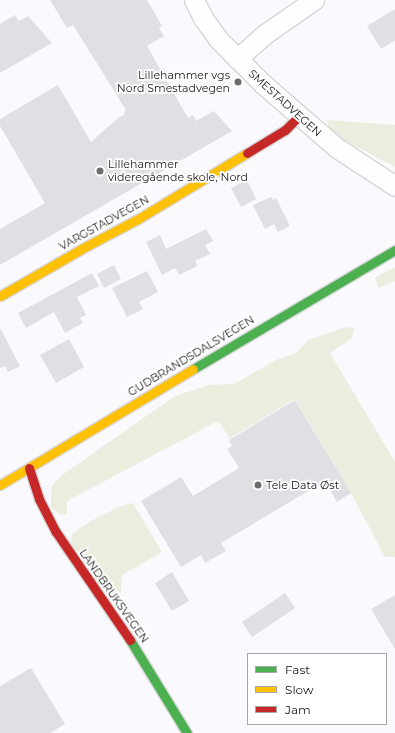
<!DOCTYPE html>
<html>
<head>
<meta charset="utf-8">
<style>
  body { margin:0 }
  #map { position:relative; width:395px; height:733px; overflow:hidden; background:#faf9fe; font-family:Montserrat,sans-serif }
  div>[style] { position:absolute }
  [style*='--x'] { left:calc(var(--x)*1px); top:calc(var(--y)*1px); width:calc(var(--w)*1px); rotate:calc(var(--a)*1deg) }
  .green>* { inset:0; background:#ebedde }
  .building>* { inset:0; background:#e0dfe3 }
  .roads { filter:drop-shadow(1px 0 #d6d6d9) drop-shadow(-1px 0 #d6d6d9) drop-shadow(0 1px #d6d6d9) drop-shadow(0 -1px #d6d6d9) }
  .street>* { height:19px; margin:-9.5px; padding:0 9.5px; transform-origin:9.5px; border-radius:9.5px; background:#fefeff }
  .fast>* { height:9px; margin:-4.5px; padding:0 4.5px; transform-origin:4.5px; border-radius:4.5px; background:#4caf50 }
  .slow>* { height:9px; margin:-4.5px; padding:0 4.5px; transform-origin:4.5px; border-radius:4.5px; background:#ffc107 }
  .jam>* { height:9px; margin:-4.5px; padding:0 4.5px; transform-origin:4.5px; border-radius:4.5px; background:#c62828 }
  .dots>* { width:11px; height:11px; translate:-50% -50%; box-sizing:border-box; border:2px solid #fff; border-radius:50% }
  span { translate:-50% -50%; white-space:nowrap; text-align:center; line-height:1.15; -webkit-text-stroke:3.5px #fff; paint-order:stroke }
  .poi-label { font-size:11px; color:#202022 }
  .right { translate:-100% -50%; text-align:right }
  .left { translate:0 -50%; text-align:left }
  .street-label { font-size:11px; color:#202022 }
  .legend { position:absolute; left:247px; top:653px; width:140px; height:72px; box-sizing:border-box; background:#fff; border:1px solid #a6a6a7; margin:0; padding:5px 7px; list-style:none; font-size:12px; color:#202022 }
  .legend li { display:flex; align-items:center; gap:8px; height:20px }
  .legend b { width:20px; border:1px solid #a6a6a7 }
</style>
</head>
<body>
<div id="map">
  <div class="green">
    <div style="clip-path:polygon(327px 120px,395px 125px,395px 167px,330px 133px)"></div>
    <div style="clip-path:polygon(395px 267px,395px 281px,379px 288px,375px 278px)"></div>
    <div style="clip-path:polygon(354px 327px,352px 338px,330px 353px,395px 462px,395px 557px,385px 557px,351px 493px,295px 399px,230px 438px,218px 421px,67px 501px,67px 515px,59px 514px,51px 507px,51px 496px,52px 485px,62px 475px,175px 396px,209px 385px,234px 384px,276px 360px,296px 353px,308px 340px,343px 328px)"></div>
    <div style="clip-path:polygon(133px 503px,162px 552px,122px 575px,120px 602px,109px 602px,71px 542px,72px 534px,91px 521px,121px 506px)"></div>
  </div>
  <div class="building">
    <div style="clip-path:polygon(50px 0,147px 0,162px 26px,159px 28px,164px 36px,147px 46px,188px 118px,193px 115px,196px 121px,214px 111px,232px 131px,0 265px,0 229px,45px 203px,0 126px,0 119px,58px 85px,91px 142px,118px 118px,125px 114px,124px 112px,126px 110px,73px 25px,67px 28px)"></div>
    <div style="clip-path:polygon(395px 9px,395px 40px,381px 49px,367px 26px)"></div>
    <div style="clip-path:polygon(15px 15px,19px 21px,28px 16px,52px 43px,0 73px,0 24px)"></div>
    <div style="clip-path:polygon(247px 180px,256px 199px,241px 207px,231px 188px)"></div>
    <div style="clip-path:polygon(271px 197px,273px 200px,276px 198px,290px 226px,278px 232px,274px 224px,265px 229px,253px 205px)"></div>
    <div style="clip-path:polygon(206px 229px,213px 241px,205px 245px,210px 254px,195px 261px,197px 266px,179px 275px,175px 268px,162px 275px,146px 242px,160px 235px,166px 249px)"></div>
    <div style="clip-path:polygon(114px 265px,121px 279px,104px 288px,97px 274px)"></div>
    <div style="clip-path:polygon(147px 271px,158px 292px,139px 302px,143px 309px,127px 317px,112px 288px)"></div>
    <div style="clip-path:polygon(92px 273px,99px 286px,77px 297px,86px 315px,80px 318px,83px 323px,65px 333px,54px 312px,26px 328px,18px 313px)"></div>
    <div style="clip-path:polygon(0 328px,20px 366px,8px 372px,5px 366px,0 368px)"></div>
    <div style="clip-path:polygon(69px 339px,84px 367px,56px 383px,40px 355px)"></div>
    <div style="clip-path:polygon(295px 400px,351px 493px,337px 502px,325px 481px,221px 543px,226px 551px,205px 563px,201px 555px,181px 567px,141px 501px,181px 477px,193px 496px,239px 468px,227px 449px,232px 446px,229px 440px)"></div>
    <div style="clip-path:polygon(172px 572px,189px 601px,172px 611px,155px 583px)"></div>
    <div style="clip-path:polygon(285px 593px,295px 608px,252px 637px,242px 622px)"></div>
    <div style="clip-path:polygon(395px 595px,395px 649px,371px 609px)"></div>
    <div style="clip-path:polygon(31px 668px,65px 724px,50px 733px,0 733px,0 686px)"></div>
  </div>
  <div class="roads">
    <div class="street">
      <div style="--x:194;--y:0;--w:20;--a:63"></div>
      <div style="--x:203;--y:18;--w:26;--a:54"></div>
      <div style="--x:218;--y:39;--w:64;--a:45"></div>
      <div style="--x:263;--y:84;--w:98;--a:40.9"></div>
      <div style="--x:337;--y:148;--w:69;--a:33.2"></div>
      <div style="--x:237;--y:59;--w:38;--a:-42"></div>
      <div style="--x:265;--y:34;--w:60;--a:-34.8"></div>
    </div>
    <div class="fast">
      <div style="--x:193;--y:369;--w:234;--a:-30.5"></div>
      <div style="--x:130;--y:640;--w:109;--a:58.5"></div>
    </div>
    <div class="slow">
      <div style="--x:0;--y:296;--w:96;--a:-30"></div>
      <div style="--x:83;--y:248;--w:62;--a:-27.8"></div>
      <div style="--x:138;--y:219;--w:127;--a:-31.2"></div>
      <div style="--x:0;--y:485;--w:225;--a:-31"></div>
    </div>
    <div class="jam">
      <div style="--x:247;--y:153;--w:44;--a:-31.2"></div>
      <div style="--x:285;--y:130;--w:20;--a:-45"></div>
      <div style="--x:29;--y:468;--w:33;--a:72"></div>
      <div style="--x:39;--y:499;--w:37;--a:63"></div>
      <div style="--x:56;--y:532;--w:131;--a:55.6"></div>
    </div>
  </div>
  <div class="dots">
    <div style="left:238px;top:82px;background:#6c6c6f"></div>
    <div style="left:100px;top:171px;background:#6c6c6f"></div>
    <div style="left:258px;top:485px;background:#6c6c6f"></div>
  </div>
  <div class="poi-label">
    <span class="right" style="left:230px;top:82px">Lillehammer vgs<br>Nord Smestadvegen</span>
    <span class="left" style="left:108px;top:171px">Lillehammer<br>videregående skole, Nord</span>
    <span class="left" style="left:266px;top:485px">Tele Data Øst</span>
  </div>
  <div class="street-label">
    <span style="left:285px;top:103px;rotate:42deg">SMESTADVEGEN</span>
    <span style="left:104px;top:223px;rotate:-29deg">VARGSTADVEGEN</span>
    <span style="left:191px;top:356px;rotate:-31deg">GUDBRANDSDALSVEGEN</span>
    <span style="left:114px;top:596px;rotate:55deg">LANDBRUKSVEGEN</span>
  </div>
  <ul class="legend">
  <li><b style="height:5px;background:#4caf50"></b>Fast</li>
  <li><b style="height:5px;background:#ffc107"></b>Slow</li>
  <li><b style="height:5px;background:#c62828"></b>Jam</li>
  </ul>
</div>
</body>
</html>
